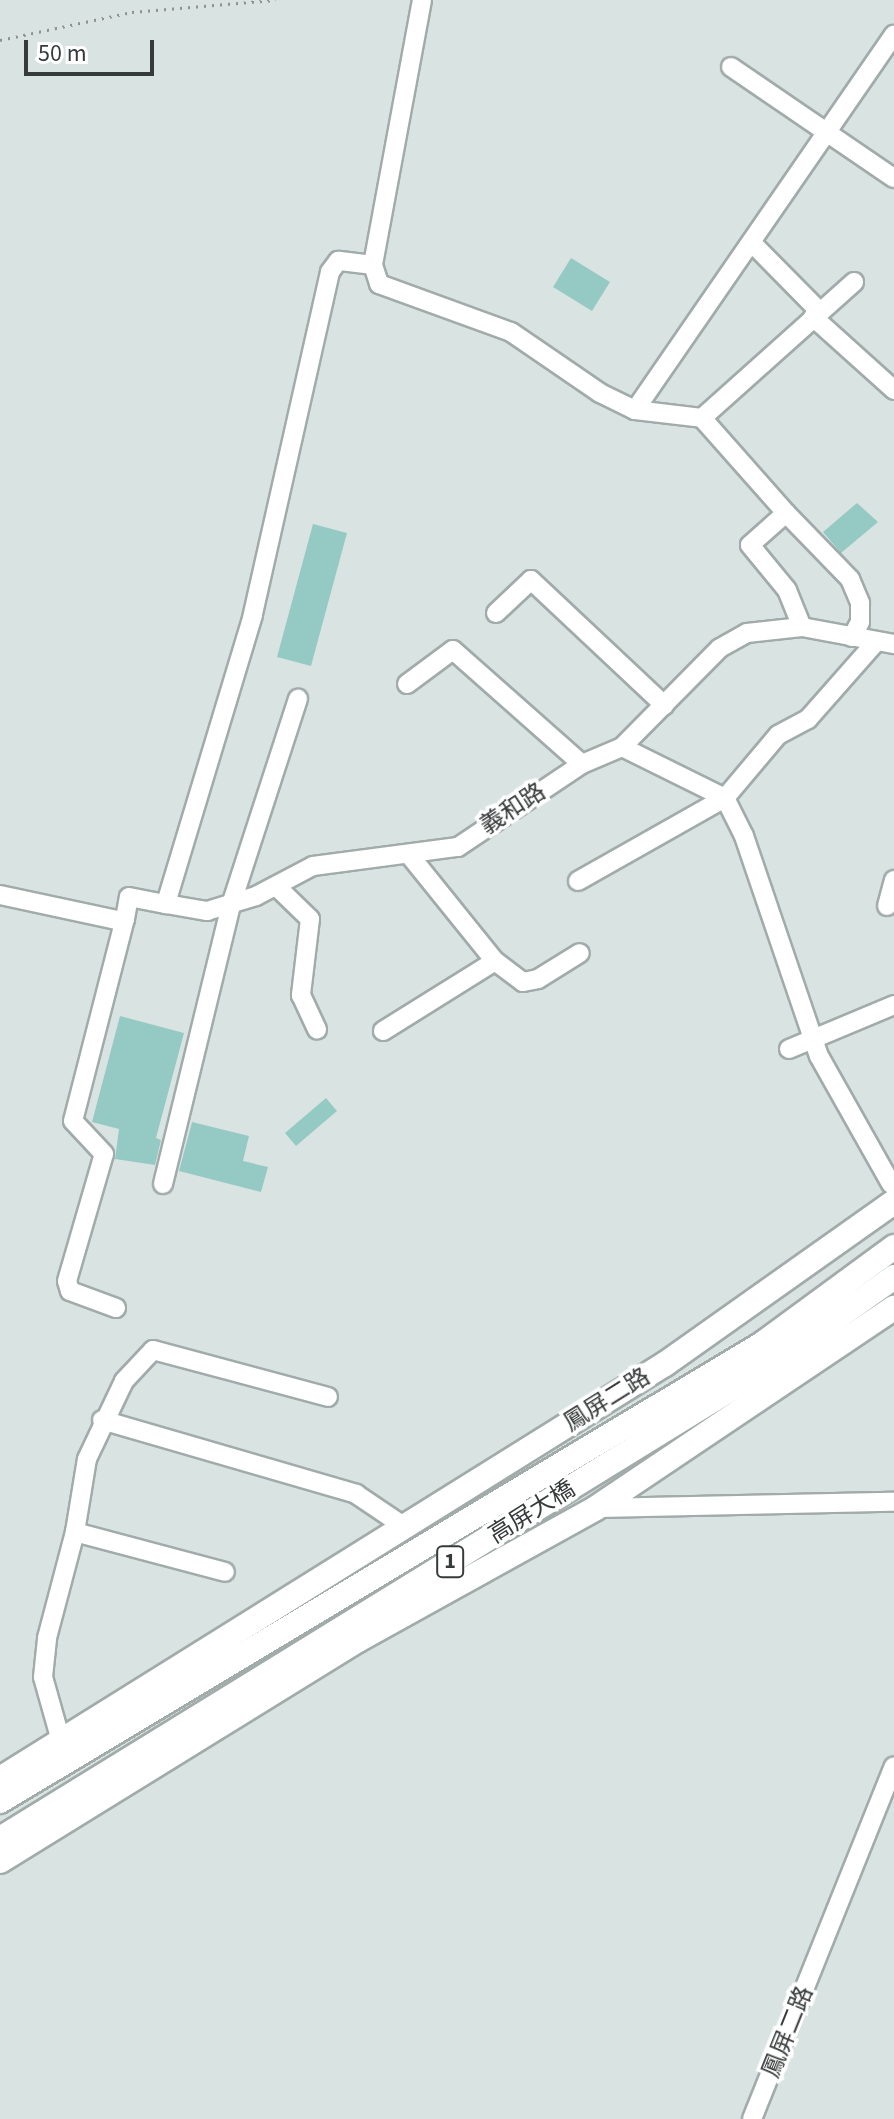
<!DOCTYPE html>
<html>
<head>
<meta charset="utf-8">
<style>
  body { margin:0 }
  #map { position:relative; width:894px; height:2119px; overflow:hidden; background:#d9e4e2; font-family:"Source Sans 3","Noto Sans TC",sans-serif }
  div>[style] { position:absolute }
  [style*='--x'] { left:calc(var(--x)*1px); top:calc(var(--y)*1px); width:calc(var(--w)*1px); rotate:calc(var(--a)*1deg) }
  .building>* { inset:0; background:#95cac4 }
  .path>* { height:3px; margin-top:-1.5px; transform-origin:0; background:repeating-linear-gradient(90deg,#8c9392 0 2px,transparent 0 8px) }
  .roads { filter:drop-shadow(2px 0 #a1abaa) drop-shadow(-2px 0 #a1abaa) drop-shadow(0 2px #a1abaa) drop-shadow(0 -2px #a1abaa) }
  .minor>* { height:18px; margin:-9px; padding:0 9px; transform-origin:9px; border-radius:9px; background:#fff }
  .major>* { height:24px; margin:-12px; padding:0 12px; transform-origin:12px; border-radius:12px; background:#fff }
  span { translate:-50% -50%; white-space:nowrap; text-align:center; line-height:1.15; -webkit-text-stroke:7px #fff; paint-order:stroke }
  .shield-label span { padding:2px 6px; background:#fff; border:2px solid; border-radius:6px; -webkit-text-stroke-width:0 }
  .shield-label { font-size:22px; color:#363a3a; font-weight:700 }
  .street-label { font-size:24px; color:#363a3a }
  .scale { position:absolute; left:24px; top:40px; width:130px; height:36px; box-sizing:border-box; border:4px solid #363a3a; border-top:0; padding-left:10px; font-size:24px; line-height:28px; white-space:nowrap; color:#363a3a; -webkit-text-stroke:6px #fff; paint-order:stroke }
</style>
</head>
<body>
<div id="map">
  <div class="building">
    <div style="clip-path:polygon(571px 258px,610px 282px,592px 311px,553px 287px)"></div>
    <div style="clip-path:polygon(857px 503px,878px 522px,841px 553px,823px 532px)"></div>
    <div style="clip-path:polygon(313px 524px,347px 533px,311px 666px,277px 657px)"></div>
    <div style="clip-path:polygon(120px 1016px,184px 1033px,156px 1138px,161px 1140px,155px 1165px,115px 1159px,119px 1129px,92px 1122px)"></div>
    <div style="clip-path:polygon(326px 1098px,337px 1111px,296px 1146px,285px 1133px)"></div>
    <div style="clip-path:polygon(192px 1122px,249px 1136px,243px 1161px,268px 1167px,261px 1192px,179px 1171px)"></div>
  </div>
  <div class="path">
    <div style="--x:0;--y:40;--w:135;--a:-12"></div>
    <div style="--x:132;--y:12;--w:144;--a:-4.8"></div>
  </div>
  <div class="roads">
    <div class="minor">
      <div style="--x:422;--y:0;--w:269;--a:100.5"></div>
      <div style="--x:373;--y:265;--w:20;--a:72"></div>
      <div style="--x:379;--y:284;--w:140;--a:20"></div>
      <div style="--x:511;--y:332;--w:108;--a:34.4"></div>
      <div style="--x:600;--y:393;--w:39;--a:26"></div>
      <div style="--x:635;--y:410;--w:67;--a:6.8"></div>
      <div style="--x:702;--y:418;--w:127;--a:48.5"></div>
      <div style="--x:786;--y:513;--w:48;--a:138.4"></div>
      <div style="--x:750;--y:545;--w:58;--a:50.6"></div>
      <div style="--x:787;--y:590;--w:40;--a:68"></div>
      <div style="--x:731;--y:67;--w:197;--a:34.3"></div>
      <div style="--x:753;--y:244;--w:94;--a:45.4"></div>
      <div style="--x:373;--y:265;--w:35;--a:-173"></div>
      <div style="--x:338;--y:261;--w:14;--a:126"></div>
      <div style="--x:330;--y:272;--w:352;--a:102.7"></div>
      <div style="--x:253;--y:615;--w:302;--a:106.8"></div>
      <div style="--x:166;--y:904;--w:42;--a:9.7"></div>
      <div style="--x:207;--y:911;--w:51;--a:-17"></div>
      <div style="--x:256;--y:896;--w:64;--a:-27.8"></div>
      <div style="--x:313;--y:866;--w:146;--a:-7.5"></div>
      <div style="--x:458;--y:847;--w:149;--a:-33.8"></div>
      <div style="--x:582;--y:764;--w:43;--a:-23"></div>
      <div style="--x:622;--y:747;--w:139;--a:-45.3"></div>
      <div style="--x:720;--y:648;--w:31;--a:-29"></div>
      <div style="--x:747;--y:633;--w:55;--a:-6.2"></div>
      <div style="--x:802;--y:627;--w:94;--a:10.5"></div>
      <div style="--x:813;--y:317;--w:109;--a:42"></div>
      <div style="--x:635;--y:410;--w:456;--a:-55.4"></div>
      <div style="--x:702;--y:418;--w:204;--a:-41.8"></div>
      <div style="--x:786;--y:513;--w:92;--a:45.9"></div>
      <div style="--x:850;--y:579;--w:26;--a:67"></div>
      <div style="--x:860;--y:603;--w:19;--a:90"></div>
      <div style="--x:860;--y:622;--w:17;--a:118"></div>
      <div style="--x:496;--y:613;--w:48;--a:-43.3"></div>
      <div style="--x:531;--y:580;--w:183;--a:43.2"></div>
      <div style="--x:407;--y:684;--w:57;--a:-36.5"></div>
      <div style="--x:453;--y:650;--w:172;--a:41.5"></div>
      <div style="--x:622;--y:747;--w:115;--a:26.3"></div>
      <div style="--x:725;--y:798;--w:42;--a:63.4"></div>
      <div style="--x:744;--y:836;--w:232;--a:71.2"></div>
      <div style="--x:819;--y:1056;--w:147;--a:60.6"></div>
      <div style="--x:411;--y:857;--w:134;--a:51.1"></div>
      <div style="--x:495;--y:961;--w:35;--a:37"></div>
      <div style="--x:523;--y:982;--w:15;--a:-11"></div>
      <div style="--x:538;--y:979;--w:49;--a:-31.8"></div>
      <div style="--x:578;--y:881;--w:169;--a:-29.5"></div>
      <div style="--x:725;--y:798;--w:82;--a:-49.9"></div>
      <div style="--x:778;--y:735;--w:34;--a:-28"></div>
      <div style="--x:808;--y:719;--w:103;--a:-48.6"></div>
      <div style="--x:276;--y:886;--w:47;--a:44.1"></div>
      <div style="--x:310;--y:919;--w:77;--a:96.8"></div>
      <div style="--x:301;--y:995;--w:38;--a:65"></div>
      <div style="--x:0;--y:895;--w:120;--a:12.1"></div>
      <div style="--x:117;--y:920;--w:8;--a:-7"></div>
      <div style="--x:125;--y:919;--w:22;--a:-80"></div>
      <div style="--x:129;--y:897;--w:38;--a:11"></div>
      <div style="--x:887;--y:906;--w:27;--a:-75"></div>
      <div style="--x:383;--y:1031;--w:132;--a:-32"></div>
      <div style="--x:789;--y:1049;--w:114;--a:-22.7"></div>
      <div style="--x:163;--y:1184;--w:287;--a:-76.3"></div>
      <div style="--x:231;--y:905;--w:217;--a:-72"></div>
      <div style="--x:116;--y:1308;--w:49;--a:-159.7"></div>
      <div style="--x:70;--y:1291;--w:10;--a:-107"></div>
      <div style="--x:67;--y:1281;--w:132;--a:-73.8"></div>
      <div style="--x:104;--y:1154;--w:45;--a:-133.2"></div>
      <div style="--x:73;--y:1121;--w:209;--a:-75.6"></div>
      <div style="--x:102;--y:1420;--w:265;--a:16.2"></div>
      <div style="--x:356;--y:1494;--w:59;--a:34"></div>
      <div style="--x:596;--y:1508;--w:298;--a:-1.2"></div>
      <div style="--x:75;--y:1532;--w:155;--a:14.9"></div>
      <div style="--x:61;--y:1741;--w:66;--a:-105.7"></div>
      <div style="--x:43;--y:1677;--w:39;--a:-84"></div>
      <div style="--x:47;--y:1638;--w:110;--a:-75.2"></div>
      <div style="--x:75;--y:1532;--w:74;--a:-80.7"></div>
      <div style="--x:87;--y:1459;--w:86;--a:-64.6"></div>
      <div style="--x:124;--y:1381;--w:42;--a:-46.9"></div>
      <div style="--x:153;--y:1350;--w:181;--a:15"></div>
      <div style="--x:752;--y:2119;--w:380;--a:-68.1"></div>
    </div>
    <div class="major">
      <div style="--x:0;--y:1779;--w:784;--a:-31.97"></div>
      <div style="--x:665;--y:1364;--w:281;--a:-35.3"></div>
      <div style="--x:0;--y:1801;--w:889;--a:-30.95"></div>
      <div style="--x:762;--y:1344;--w:164;--a:-36.3"></div>
      <div style="--x:0;--y:1839;--w:911;--a:-31.63"></div>
      <div style="--x:776;--y:1361;--w:145;--a:-35.4"></div>
      <div style="--x:0;--y:1861;--w:421;--a:-31.7"></div>
      <div style="--x:358;--y:1640;--w:272;--a:-29"></div>
      <div style="--x:596;--y:1508;--w:359;--a:-33.9"></div>
    </div>
  </div>
  <div class="shield-label">
    <span style="left:450px;top:1562px">1</span>
  </div>
  <div class="street-label">
    <span style="left:513px;top:809px;rotate:-33deg">義和路</span>
    <span style="left:607px;top:1400px;rotate:-32deg">鳳屏二路</span>
    <span style="left:532px;top:1512px;rotate:-32deg">高屏大橋</span>
    <span style="left:788px;top:2032px;rotate:-68deg">鳳屏二路</span>
  </div>
  <div class="scale">50 m</div>
</div>
</body>
</html>
